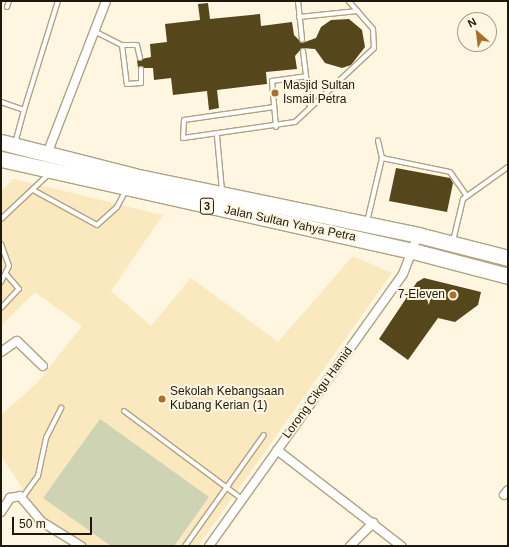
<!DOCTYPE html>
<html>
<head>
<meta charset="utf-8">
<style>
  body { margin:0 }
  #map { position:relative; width:509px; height:547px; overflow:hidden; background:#fef6e1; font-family:Helvetica,sans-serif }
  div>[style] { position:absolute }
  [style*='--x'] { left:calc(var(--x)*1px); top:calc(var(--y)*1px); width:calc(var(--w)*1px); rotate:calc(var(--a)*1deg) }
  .built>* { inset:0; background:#fae9be }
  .green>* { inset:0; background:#ced3b3 }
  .building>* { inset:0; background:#56461b }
  .roads { filter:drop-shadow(1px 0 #b1a382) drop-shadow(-1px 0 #b1a382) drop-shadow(0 1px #b1a382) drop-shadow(0 -1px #b1a382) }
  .lane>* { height:4px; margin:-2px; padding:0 2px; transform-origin:2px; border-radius:2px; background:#fff }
  .street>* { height:8px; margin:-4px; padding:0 4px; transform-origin:4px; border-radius:4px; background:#fff }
  .highway>* { height:15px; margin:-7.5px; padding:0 7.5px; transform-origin:7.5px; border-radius:7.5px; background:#fff }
  .dots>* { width:11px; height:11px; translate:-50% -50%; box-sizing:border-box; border:2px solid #fef6e1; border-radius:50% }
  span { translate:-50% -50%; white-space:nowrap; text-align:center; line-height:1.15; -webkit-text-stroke:4px #fef6e1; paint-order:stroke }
  .shield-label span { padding:1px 3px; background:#fef6e1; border:1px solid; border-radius:3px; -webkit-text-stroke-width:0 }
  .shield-label { font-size:11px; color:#1e190c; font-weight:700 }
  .poi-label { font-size:12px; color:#1e190c }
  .left { translate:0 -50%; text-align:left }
  .right { translate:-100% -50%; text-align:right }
  .street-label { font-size:12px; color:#1e190c }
  .frame { position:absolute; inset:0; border:2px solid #1e190c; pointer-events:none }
  .north { position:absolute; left:457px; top:12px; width:40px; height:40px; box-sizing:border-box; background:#fef6e1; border:1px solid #a49e8c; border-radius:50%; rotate:332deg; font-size:11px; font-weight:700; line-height:16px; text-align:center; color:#1e190c }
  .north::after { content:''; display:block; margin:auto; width:14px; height:18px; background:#a86f2d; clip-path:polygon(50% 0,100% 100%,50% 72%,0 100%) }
  .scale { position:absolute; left:12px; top:517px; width:80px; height:18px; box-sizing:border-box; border:2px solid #1e190c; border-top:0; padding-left:5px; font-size:12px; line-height:14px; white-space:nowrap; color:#1e190c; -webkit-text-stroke:3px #fef6e1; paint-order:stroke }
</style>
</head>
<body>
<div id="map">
  <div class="built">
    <div style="clip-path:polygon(14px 179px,163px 215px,111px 291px,151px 326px,191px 278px,278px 342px,353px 256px,392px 273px,198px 546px,88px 546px,56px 529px,39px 513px,1px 456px,1px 415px,37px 383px,82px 326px,35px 292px,1px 326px,1px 191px)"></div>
  </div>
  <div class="green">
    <div style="clip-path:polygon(100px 419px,209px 497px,174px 546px,111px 546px,43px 498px)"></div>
  </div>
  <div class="building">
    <div style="clip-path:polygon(208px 3px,210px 19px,260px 14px,261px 26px,292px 22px,294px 35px,302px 43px,316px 38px,321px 27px,331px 20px,349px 19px,362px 30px,365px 47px,351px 65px,342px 68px,325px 63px,315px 49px,302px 48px,295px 56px,297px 69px,266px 72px,267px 84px,217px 90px,219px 108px,209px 110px,207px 91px,173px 95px,171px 78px,154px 80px,153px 68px,138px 68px,137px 60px,151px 57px,150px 44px,167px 42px,165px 24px,200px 20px,198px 4px)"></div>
    <div style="clip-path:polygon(396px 168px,450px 178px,453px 183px,447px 212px,389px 201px)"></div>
    <div style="clip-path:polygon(424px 278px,481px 292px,478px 305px,455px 322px,438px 318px,408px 360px,379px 339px,417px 282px)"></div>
  </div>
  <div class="roads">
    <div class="lane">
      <div style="--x:298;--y:1;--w:39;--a:84"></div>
      <div style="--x:7;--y:7;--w:6;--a:-72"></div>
      <div style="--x:299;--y:17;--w:59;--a:-5.8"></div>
      <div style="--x:94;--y:31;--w:31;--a:27"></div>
      <div style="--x:303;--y:51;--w:57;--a:83"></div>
      <div style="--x:140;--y:58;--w:13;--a:-103"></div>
      <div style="--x:137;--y:45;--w:15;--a:180"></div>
      <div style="--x:122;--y:45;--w:39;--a:83"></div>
      <div style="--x:127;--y:84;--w:14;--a:-4"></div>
      <div style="--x:141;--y:83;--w:14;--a:-90"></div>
      <div style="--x:1;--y:102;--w:24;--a:19"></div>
      <div style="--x:24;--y:110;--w:34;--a:105"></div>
      <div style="--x:274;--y:107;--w:91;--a:171.8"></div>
      <div style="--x:184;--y:120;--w:18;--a:93"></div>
      <div style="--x:183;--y:138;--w:113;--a:-8.1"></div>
      <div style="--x:295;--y:122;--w:108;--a:-43.1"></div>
      <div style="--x:374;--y:48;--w:19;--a:-93"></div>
      <div style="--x:373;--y:29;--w:37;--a:-131"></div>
      <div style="--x:24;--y:110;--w:114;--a:-72.7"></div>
      <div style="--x:276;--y:127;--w:46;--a:-95"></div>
      <div style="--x:272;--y:81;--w:34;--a:-8"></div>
      <div style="--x:217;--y:136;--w:55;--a:84.8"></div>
      <div style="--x:382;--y:158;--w:69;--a:11.6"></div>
      <div style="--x:450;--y:172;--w:28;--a:55"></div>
      <div style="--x:33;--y:190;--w:73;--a:28.7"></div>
      <div style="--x:97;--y:225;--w:27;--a:-42"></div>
      <div style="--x:117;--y:207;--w:19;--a:-62"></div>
      <div style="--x:1;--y:219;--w:66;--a:-43.2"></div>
      <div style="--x:367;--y:222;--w:66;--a:-76.8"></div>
      <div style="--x:382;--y:158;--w:18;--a:-103"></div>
      <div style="--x:453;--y:241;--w:43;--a:-76.6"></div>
      <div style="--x:463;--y:199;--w:55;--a:-35.4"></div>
      <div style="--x:1;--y:244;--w:23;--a:70"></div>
      <div style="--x:9;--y:266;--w:18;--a:117"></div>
      <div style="--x:1;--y:308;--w:26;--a:-47"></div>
      <div style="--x:19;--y:289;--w:20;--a:-131"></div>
      <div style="--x:124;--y:411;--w:147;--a:36.7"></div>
      <div style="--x:22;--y:498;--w:27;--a:-54"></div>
      <div style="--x:38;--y:476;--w:39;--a:-78"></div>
      <div style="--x:46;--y:438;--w:34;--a:-63"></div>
      <div style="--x:185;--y:546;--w:136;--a:-54.6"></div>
    </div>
    <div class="street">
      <div style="--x:47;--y:154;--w:164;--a:-68.9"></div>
      <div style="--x:1;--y:352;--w:19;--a:-35"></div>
      <div style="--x:17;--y:341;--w:36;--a:44"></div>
      <div style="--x:277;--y:450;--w:157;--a:37.7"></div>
      <div style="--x:504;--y:495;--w:6;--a:-51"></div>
      <div style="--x:1;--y:512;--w:17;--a:-57"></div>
      <div style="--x:10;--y:498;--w:10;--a:-11"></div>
      <div style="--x:20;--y:496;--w:34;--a:50"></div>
      <div style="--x:42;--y:522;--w:46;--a:31.6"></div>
      <div style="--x:209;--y:546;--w:334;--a:-54.5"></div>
      <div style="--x:403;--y:274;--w:42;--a:-69"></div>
      <div style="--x:350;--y:546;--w:33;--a:-45"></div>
    </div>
    <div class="highway">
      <div style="--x:1;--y:142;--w:137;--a:14.3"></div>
      <div style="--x:134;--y:176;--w:290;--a:11.7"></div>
      <div style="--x:418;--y:235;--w:93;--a:14.3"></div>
      <div style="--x:1;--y:159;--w:422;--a:12.6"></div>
      <div style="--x:413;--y:251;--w:98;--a:14.7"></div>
    </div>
  </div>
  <div class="dots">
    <div style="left:275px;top:93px;background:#a86f2d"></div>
    <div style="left:453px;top:295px;background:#a86f2d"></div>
    <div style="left:162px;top:399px;background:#a86f2d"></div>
  </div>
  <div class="shield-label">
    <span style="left:207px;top:206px">3</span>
  </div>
  <div class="poi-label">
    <span class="left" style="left:283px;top:93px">Masjid Sultan<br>Ismail Petra</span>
    <span class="right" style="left:445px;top:295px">7-Eleven</span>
    <span class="left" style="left:170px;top:399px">Sekolah Kebangsaan<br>Kubang Kerian (1)</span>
  </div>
  <div class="street-label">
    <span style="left:290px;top:224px;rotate:12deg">Jalan Sultan Yahya Petra</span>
    <span style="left:318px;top:393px;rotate:-54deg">Lorong Cikgu Hamid</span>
  </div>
  <div class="frame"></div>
  <div class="north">N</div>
  <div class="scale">50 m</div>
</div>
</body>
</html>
